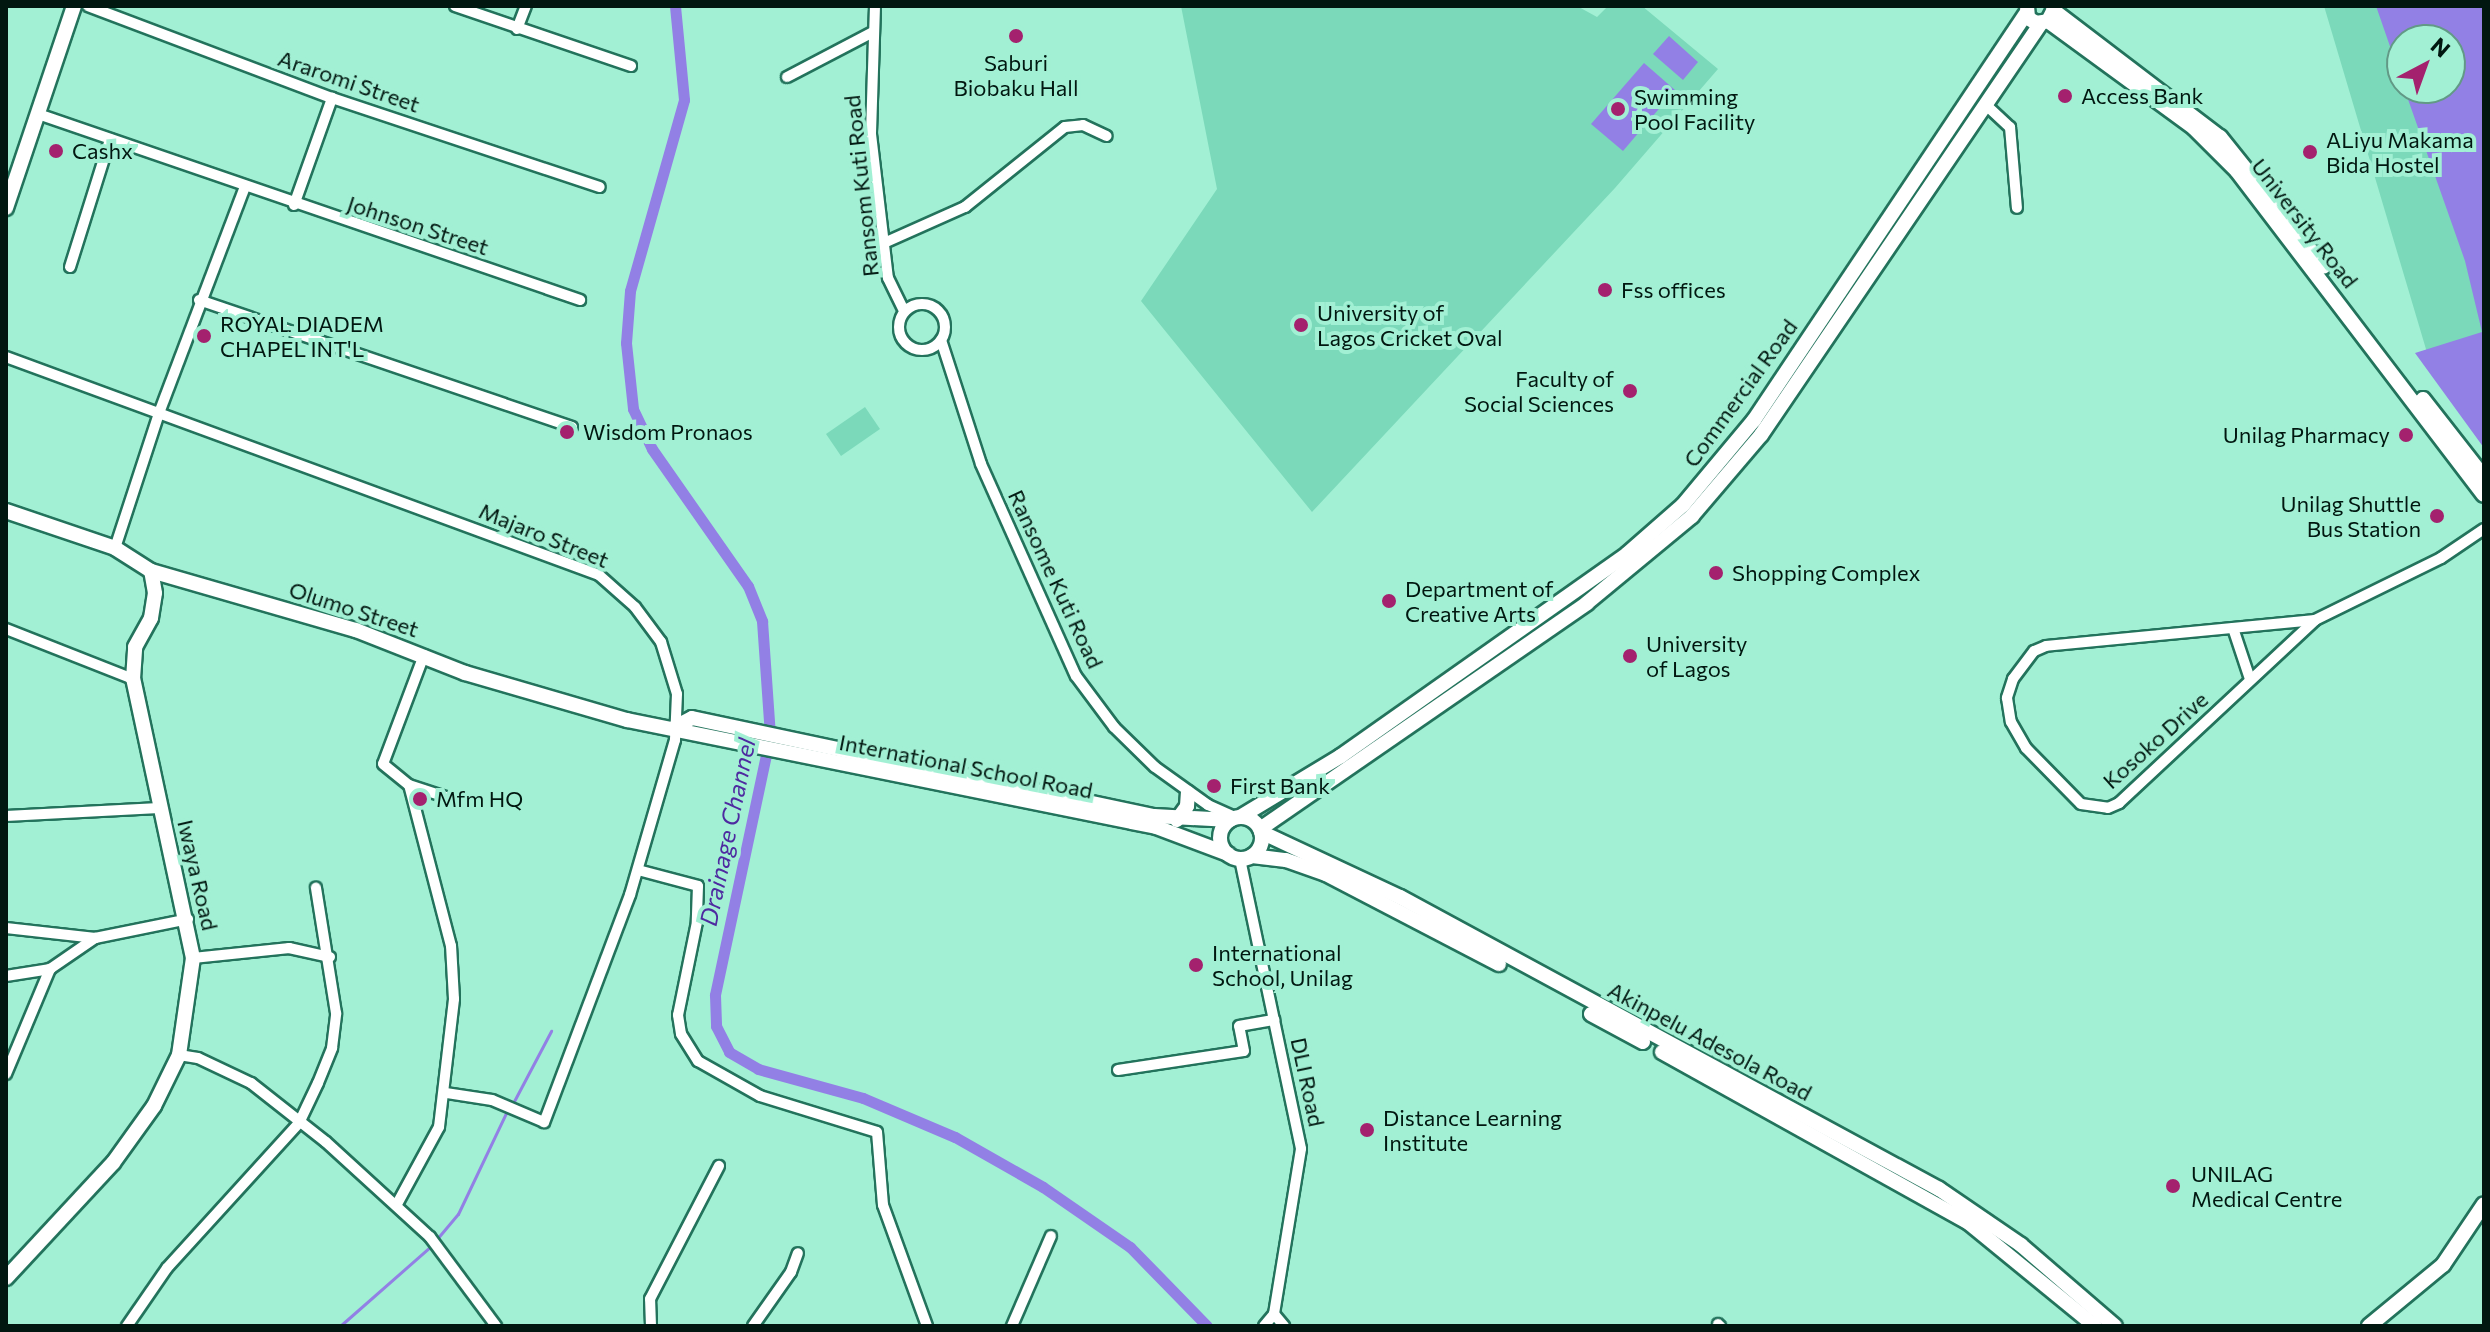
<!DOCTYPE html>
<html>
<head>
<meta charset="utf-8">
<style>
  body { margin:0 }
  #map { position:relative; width:2490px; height:1332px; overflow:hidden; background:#a2f0d4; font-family:Commissioner,sans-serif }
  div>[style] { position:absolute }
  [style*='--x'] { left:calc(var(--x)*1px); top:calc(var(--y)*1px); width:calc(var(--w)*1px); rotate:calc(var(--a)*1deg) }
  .green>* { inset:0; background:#7bd9ba }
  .water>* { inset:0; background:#9280e5 }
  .stream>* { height:3px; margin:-1.5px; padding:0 1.5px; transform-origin:1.5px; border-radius:1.5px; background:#9280e5 }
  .canal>* { height:11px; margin:-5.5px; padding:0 5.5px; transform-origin:5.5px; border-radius:5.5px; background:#9280e5 }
  .roads { filter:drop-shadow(2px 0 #23735c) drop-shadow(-2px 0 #23735c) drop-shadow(0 2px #23735c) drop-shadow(0 -2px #23735c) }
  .minor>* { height:10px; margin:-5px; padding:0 5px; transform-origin:5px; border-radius:5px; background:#fff }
  .minor>.ring { margin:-5px; padding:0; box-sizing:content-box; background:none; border:10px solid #fff; border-radius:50% }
  .tertiary>* { height:14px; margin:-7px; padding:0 7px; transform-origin:7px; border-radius:7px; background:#fff }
  .tertiary>.ring { margin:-7px; padding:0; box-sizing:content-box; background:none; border:14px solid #fff; border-radius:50% }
  .secondary>* { height:14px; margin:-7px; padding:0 7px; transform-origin:7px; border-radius:7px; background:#fff }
  .dots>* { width:22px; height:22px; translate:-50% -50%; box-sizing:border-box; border:4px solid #a2f0d4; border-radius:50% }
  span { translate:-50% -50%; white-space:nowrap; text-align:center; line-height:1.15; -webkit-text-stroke:8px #a2f0d4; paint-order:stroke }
  .poi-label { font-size:22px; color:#011710 }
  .left { translate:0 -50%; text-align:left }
  .right { translate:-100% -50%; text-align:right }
  .street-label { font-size:22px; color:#011710 }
  .water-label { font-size:24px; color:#4e2aa0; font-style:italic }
  .frame { position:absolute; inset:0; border:8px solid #011710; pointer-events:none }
  .north { position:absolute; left:2386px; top:24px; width:80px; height:80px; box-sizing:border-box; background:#a2f0d4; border:2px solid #629986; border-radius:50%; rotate:41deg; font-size:22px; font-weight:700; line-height:32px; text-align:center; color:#011710 }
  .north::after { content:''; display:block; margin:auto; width:28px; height:36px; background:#a4216e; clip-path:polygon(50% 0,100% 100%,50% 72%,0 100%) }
</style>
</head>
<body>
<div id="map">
  <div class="green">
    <div style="clip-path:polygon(1181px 6px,1577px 6px,1597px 17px,1608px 6px,1642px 6px,1718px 69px,1615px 188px,1312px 512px,1141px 301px,1217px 189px)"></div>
    <div style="clip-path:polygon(evenodd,2324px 6px,2484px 6px,2484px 419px,2431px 366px,2324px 6px,2402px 40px,2450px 40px,2450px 88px,2402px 88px,2402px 40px)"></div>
    <div style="clip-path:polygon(865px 407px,880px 429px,841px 456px,826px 434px)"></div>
  </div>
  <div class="water">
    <div style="clip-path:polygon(2376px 6px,2484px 6px,2484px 448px,2415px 353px,2482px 332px,2465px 261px,2404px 88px,2450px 88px,2450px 40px,2402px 40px,2402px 81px)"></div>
    <div style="clip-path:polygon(1669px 36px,1698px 62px,1683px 80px,1653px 54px)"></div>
    <div style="clip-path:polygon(1644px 63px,1675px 90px,1623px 151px,1591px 124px)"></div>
  </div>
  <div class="stream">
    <div style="--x:512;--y:1105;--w:84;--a:-62.2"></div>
    <div style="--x:436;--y:1240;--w:34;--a:-50"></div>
    <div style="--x:458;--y:1214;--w:114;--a:-64.6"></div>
    <div style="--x:340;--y:1326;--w:121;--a:-41.3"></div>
  </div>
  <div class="canal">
    <div style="--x:675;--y:6;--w:94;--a:84.5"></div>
    <div style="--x:684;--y:100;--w:198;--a:105.8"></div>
    <div style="--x:630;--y:291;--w:52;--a:94.4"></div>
    <div style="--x:626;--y:343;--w:66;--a:83.9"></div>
    <div style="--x:633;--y:409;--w:44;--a:64.6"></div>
    <div style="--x:652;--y:449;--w:167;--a:55"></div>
    <div style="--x:748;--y:586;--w:38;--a:68"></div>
    <div style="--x:762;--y:621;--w:115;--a:86"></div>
    <div style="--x:770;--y:736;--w:265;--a:102"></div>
    <div style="--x:715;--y:995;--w:31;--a:88"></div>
    <div style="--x:716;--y:1026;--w:29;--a:63"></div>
    <div style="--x:729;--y:1052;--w:34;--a:30"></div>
    <div style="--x:758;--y:1069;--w:109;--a:15.4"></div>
    <div style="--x:863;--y:1098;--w:100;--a:23"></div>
    <div style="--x:955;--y:1137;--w:101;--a:29.6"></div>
    <div style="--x:1043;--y:1187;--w:106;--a:34.6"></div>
    <div style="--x:1130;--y:1247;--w:110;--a:45.7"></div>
  </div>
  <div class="roads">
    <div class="minor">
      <div style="--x:88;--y:6;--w:261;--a:20.7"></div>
      <div style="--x:332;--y:98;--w:282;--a:18.4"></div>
      <div style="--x:455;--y:6;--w:186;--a:18.8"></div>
      <div style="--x:875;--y:6;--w:128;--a:91.8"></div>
      <div style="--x:871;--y:134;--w:145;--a:83.3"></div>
      <div style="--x:888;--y:278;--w:37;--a:64"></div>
      <div style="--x:517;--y:29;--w:25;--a:-69"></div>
      <div style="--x:787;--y:77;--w:97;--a:-27.6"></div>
      <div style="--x:1986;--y:105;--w:33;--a:43"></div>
      <div style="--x:2010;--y:127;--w:81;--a:85.1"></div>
      <div style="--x:41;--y:115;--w:570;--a:18.94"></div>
      <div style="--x:294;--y:205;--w:114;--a:-70.4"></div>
      <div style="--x:884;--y:243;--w:89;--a:-24"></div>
      <div style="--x:965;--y:207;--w:128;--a:-38.7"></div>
      <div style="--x:1065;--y:127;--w:18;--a:-6"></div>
      <div style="--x:1083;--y:125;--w:26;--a:25"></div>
      <div style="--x:70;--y:267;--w:134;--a:-72.6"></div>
      <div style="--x:199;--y:300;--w:394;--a:18.8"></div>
      <div class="ring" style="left:899px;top:304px;width:36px;height:36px"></div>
      <div style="--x:941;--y:340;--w:130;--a:72.1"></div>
      <div style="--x:981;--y:464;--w:232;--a:65.9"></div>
      <div style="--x:1076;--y:676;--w:64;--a:53.3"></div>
      <div style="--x:1114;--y:727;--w:57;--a:44.3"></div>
      <div style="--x:1155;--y:767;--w:65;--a:35.6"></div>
      <div style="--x:1208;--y:805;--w:30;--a:24"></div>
      <div style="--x:6;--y:357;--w:632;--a:20.18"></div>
      <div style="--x:599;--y:575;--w:48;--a:41.6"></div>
      <div style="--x:635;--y:607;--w:44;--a:53.4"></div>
      <div style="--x:661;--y:642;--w:54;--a:72.9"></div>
      <div style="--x:677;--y:694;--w:46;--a:92.5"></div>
      <div style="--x:675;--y:740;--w:161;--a:106.2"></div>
      <div style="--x:630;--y:895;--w:243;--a:110.7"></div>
      <div style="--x:544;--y:1122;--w:56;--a:-157.1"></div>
      <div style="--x:492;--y:1100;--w:47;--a:-171.3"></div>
      <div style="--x:115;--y:548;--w:142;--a:-71.9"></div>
      <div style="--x:159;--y:413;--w:240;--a:-69.2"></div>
      <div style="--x:2315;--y:620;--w:270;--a:174.5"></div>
      <div style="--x:2046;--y:646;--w:13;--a:157"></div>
      <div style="--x:2034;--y:651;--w:35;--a:127"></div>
      <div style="--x:2013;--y:679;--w:20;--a:108"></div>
      <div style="--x:2007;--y:698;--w:24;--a:81"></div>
      <div style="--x:2011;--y:722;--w:30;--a:60"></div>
      <div style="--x:2026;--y:748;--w:78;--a:45.5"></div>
      <div style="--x:2081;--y:804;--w:27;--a:8"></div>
      <div style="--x:2108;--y:808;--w:12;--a:-24"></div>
      <div style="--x:2119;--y:803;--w:268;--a:-43"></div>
      <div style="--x:2315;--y:620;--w:140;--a:-26.2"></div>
      <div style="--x:2441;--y:558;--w:52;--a:-34"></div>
      <div style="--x:2233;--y:628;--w:54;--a:71.6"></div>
      <div style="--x:6;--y:629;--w:136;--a:21.5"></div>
      <div style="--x:424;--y:655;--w:116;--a:110.6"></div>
      <div style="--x:383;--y:764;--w:33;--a:39"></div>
      <div style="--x:409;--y:785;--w:45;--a:18"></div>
      <div style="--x:6;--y:816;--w:153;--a:-3"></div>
      <div style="--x:1240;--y:859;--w:296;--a:78.1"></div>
      <div style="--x:1301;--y:1149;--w:167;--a:99.3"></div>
      <div style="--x:638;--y:870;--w:62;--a:14.9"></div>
      <div style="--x:698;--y:886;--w:36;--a:92"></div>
      <div style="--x:697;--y:922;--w:95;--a:101.5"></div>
      <div style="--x:678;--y:1015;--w:19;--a:81"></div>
      <div style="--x:681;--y:1034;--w:32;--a:58"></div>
      <div style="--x:698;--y:1061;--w:71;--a:29.4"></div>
      <div style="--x:760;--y:1096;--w:122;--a:17.1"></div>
      <div style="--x:877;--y:1132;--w:73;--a:85.3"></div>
      <div style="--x:883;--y:1205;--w:129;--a:70"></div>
      <div style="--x:6;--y:928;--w:90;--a:6.4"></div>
      <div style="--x:193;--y:958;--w:97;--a:-5.9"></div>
      <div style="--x:289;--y:948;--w:42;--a:12.4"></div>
      <div style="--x:6;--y:976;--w:45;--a:-9"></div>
      <div style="--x:50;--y:969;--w:55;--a:-34.6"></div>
      <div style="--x:95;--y:938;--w:95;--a:-11.5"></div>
      <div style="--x:179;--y:1055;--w:19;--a:9"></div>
      <div style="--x:198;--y:1058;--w:59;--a:25.3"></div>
      <div style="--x:251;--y:1083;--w:95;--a:38.2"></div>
      <div style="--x:326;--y:1142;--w:141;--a:42.4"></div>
      <div style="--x:430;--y:1237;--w:111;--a:53.4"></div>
      <div style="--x:1118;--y:1070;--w:127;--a:-8.6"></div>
      <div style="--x:1244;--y:1051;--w:25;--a:-101"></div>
      <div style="--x:1239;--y:1026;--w:36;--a:-10"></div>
      <div style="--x:6;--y:1074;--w:114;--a:-67.3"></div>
      <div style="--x:397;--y:1204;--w:88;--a:-61.4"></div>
      <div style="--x:439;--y:1127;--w:129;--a:-83.3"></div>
      <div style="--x:454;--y:999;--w:53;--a:-93.2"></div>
      <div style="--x:451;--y:946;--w:166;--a:-104.6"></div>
      <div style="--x:1718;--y:1324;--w:3;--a:45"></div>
      <div style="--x:127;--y:1326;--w:70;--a:-55.4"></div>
      <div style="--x:167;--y:1268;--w:196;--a:-47.7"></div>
      <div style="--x:299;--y:1123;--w:44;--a:-64.6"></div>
      <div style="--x:318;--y:1083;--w:38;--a:-68"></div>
      <div style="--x:332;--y:1048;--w:35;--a:-83"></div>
      <div style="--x:336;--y:1013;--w:127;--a:-99.1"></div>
      <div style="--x:651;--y:1326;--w:27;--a:-92"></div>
      <div style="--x:650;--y:1299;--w:150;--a:-62.6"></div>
      <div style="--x:753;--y:1326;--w:66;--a:-54.9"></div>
      <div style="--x:791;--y:1272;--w:20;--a:-70"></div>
      <div style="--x:1012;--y:1326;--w:98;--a:-66.6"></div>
      <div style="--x:1264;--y:1326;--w:16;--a:-50"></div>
      <div style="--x:1274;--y:1314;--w:16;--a:50"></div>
    </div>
    <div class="tertiary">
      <div style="--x:6;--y:208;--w:213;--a:-71.4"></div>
      <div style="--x:6;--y:511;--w:115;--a:18.7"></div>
      <div style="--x:115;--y:548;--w:43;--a:32.6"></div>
      <div style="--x:151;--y:571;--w:213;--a:16.1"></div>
      <div style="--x:356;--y:630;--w:117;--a:21.5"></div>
      <div style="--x:465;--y:673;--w:169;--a:16.2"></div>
      <div style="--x:627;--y:720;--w:540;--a:11.43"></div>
      <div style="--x:1156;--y:827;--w:77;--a:20.6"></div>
      <div style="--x:675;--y:727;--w:19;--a:-28"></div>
      <div style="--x:692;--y:718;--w:472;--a:12"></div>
      <div style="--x:1154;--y:816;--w:76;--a:3"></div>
      <div style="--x:1240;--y:817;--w:118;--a:-31.1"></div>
      <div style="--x:1341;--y:756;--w:350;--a:-35.2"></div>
      <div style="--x:1627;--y:554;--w:74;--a:-41.2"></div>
      <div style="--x:1683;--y:505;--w:111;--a:-50.1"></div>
      <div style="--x:1754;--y:420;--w:490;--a:-56.2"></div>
      <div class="ring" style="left:1220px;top:817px;width:28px;height:28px"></div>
      <div style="--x:1177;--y:820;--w:17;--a:-54"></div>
      <div style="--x:1187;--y:806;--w:13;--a:-86"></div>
      <div style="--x:1260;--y:829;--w:397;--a:-34.6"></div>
      <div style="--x:1587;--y:603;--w:136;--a:-39.6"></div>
      <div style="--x:1692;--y:516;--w:106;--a:-49.6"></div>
      <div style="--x:1761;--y:435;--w:497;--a:-55.8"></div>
      <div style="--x:1261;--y:832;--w:153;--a:25.1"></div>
      <div style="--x:1400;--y:897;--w:613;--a:28.45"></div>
      <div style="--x:1939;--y:1189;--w:99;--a:34.3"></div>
      <div style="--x:2021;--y:1245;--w:124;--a:40.8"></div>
      <div style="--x:1252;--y:856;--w:34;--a:7"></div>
      <div style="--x:1286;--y:860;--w:42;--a:19.3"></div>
      <div style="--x:1326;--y:874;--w:195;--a:27.5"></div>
      <div style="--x:1591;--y:1014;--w:59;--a:28.3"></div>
      <div style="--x:1662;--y:1052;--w:351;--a:29.1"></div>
      <div style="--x:1969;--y:1223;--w:163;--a:39.3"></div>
      <div style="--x:6;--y:1278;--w:157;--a:-47.1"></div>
      <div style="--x:113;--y:1163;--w:70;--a:-54.3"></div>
      <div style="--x:154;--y:1106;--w:57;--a:-63.9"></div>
      <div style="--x:179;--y:1055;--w:98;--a:-81.8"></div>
      <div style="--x:193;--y:958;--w:285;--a:-102.1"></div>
      <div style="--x:133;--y:679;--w:32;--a:-86"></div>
      <div style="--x:135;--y:647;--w:33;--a:-61"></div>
      <div style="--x:151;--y:618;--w:25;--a:-81"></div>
      <div style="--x:155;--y:593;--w:22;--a:-100"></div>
      <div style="--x:2369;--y:1326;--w:96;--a:-39.5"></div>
      <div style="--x:2443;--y:1265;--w:73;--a:-56.1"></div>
    </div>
    <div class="secondary">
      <div style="--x:2027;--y:6;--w:12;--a:85"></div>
      <div style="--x:2028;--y:18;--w:9;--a:32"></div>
      <div style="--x:2036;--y:23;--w:12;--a:-9"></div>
      <div style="--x:2048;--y:21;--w:9;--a:-63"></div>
      <div style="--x:2053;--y:10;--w:210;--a:37.3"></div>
      <div style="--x:2220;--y:137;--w:166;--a:51.3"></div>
      <div style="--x:2048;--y:21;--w:181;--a:36.2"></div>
      <div style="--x:2194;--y:128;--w:61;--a:45"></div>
      <div style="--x:2237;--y:171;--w:407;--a:52.7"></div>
      <div style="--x:2423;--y:399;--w:99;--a:52"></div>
    </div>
  </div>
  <div class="dots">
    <div style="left:1016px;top:36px;background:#a4216e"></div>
    <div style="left:2065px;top:96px;background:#a4216e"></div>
    <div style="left:1618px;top:109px;background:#a4216e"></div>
    <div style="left:56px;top:151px;background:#a4216e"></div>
    <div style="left:2310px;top:152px;background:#a4216e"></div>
    <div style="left:1605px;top:290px;background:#a4216e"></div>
    <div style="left:1301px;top:325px;background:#a4216e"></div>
    <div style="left:204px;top:336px;background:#a4216e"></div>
    <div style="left:1630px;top:391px;background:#a4216e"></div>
    <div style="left:567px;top:432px;background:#a4216e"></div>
    <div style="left:2406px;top:435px;background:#a4216e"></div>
    <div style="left:2437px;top:516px;background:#a4216e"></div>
    <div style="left:1716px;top:573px;background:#a4216e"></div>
    <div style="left:1389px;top:601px;background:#a4216e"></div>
    <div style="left:1630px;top:656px;background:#a4216e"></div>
    <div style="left:1214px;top:786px;background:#a4216e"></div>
    <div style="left:420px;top:799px;background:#a4216e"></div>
    <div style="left:1196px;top:965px;background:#a4216e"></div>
    <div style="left:1367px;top:1130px;background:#a4216e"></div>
    <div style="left:2173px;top:1186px;background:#a4216e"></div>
  </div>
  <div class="poi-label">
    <span style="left:1016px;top:75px">Saburi<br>Biobaku Hall</span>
    <span class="left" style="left:1634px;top:109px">Swimming<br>Pool Facility</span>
    <span class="left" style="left:2081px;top:96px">Access Bank</span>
    <span class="left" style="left:2326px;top:152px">ALiyu Makama<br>Bida Hostel</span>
    <span class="left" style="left:72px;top:151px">Cashx</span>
    <span class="left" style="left:1621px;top:290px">Fss offices</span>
    <span class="left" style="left:1317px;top:325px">University of<br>Lagos Cricket Oval</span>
    <span class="left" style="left:220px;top:336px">ROYAL DIADEM<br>CHAPEL INT'L</span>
    <span class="right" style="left:1614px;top:391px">Faculty of<br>Social Sciences</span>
    <span class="left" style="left:583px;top:432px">Wisdom Pronaos</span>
    <span class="right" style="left:2390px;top:435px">Unilag Pharmacy</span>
    <span class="right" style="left:2421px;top:516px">Unilag Shuttle<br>Bus Station</span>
    <span class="left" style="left:1732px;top:573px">Shopping Complex</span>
    <span class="left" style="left:1405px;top:601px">Department of<br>Creative Arts</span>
    <span class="left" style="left:1646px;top:656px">University<br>of Lagos</span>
    <span class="left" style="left:1230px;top:786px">First Bank</span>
    <span class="left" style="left:436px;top:799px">Mfm HQ</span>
    <span class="left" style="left:1212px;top:965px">International<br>School, Unilag</span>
    <span class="left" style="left:1383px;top:1130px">Distance Learning<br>Institute</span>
    <span class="left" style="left:2191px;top:1186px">UNILAG<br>Medical Centre</span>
  </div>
  <div class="street-label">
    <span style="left:349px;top:81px;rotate:19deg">Araromi Street</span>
    <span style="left:861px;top:186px;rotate:-96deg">Ransom Kuti Road</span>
    <span style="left:2305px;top:223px;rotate:52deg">University Road</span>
    <span style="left:418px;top:225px;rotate:18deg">Johnson Street</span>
    <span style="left:1740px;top:393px;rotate:-54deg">Commercial Road</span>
    <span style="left:544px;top:535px;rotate:22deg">Majaro Street</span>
    <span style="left:1056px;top:579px;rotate:65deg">Ransome Kuti Road</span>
    <span style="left:354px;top:609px;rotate:18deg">Olumo Street</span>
    <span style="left:2155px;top:740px;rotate:-42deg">Kosoko Drive</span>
    <span style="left:966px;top:766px;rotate:11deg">International School Road</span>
    <span style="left:198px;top:875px;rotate:77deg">Iwaya Road</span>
    <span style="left:1710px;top:1041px;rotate:28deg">Akinpelu Adesola Road</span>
    <span style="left:1308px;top:1082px;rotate:78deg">DLI Road</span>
  </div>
  <div class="water-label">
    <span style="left:727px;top:832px;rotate:-78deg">Drainage Channel</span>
  </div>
  <div class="frame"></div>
  <div class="north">N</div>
</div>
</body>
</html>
